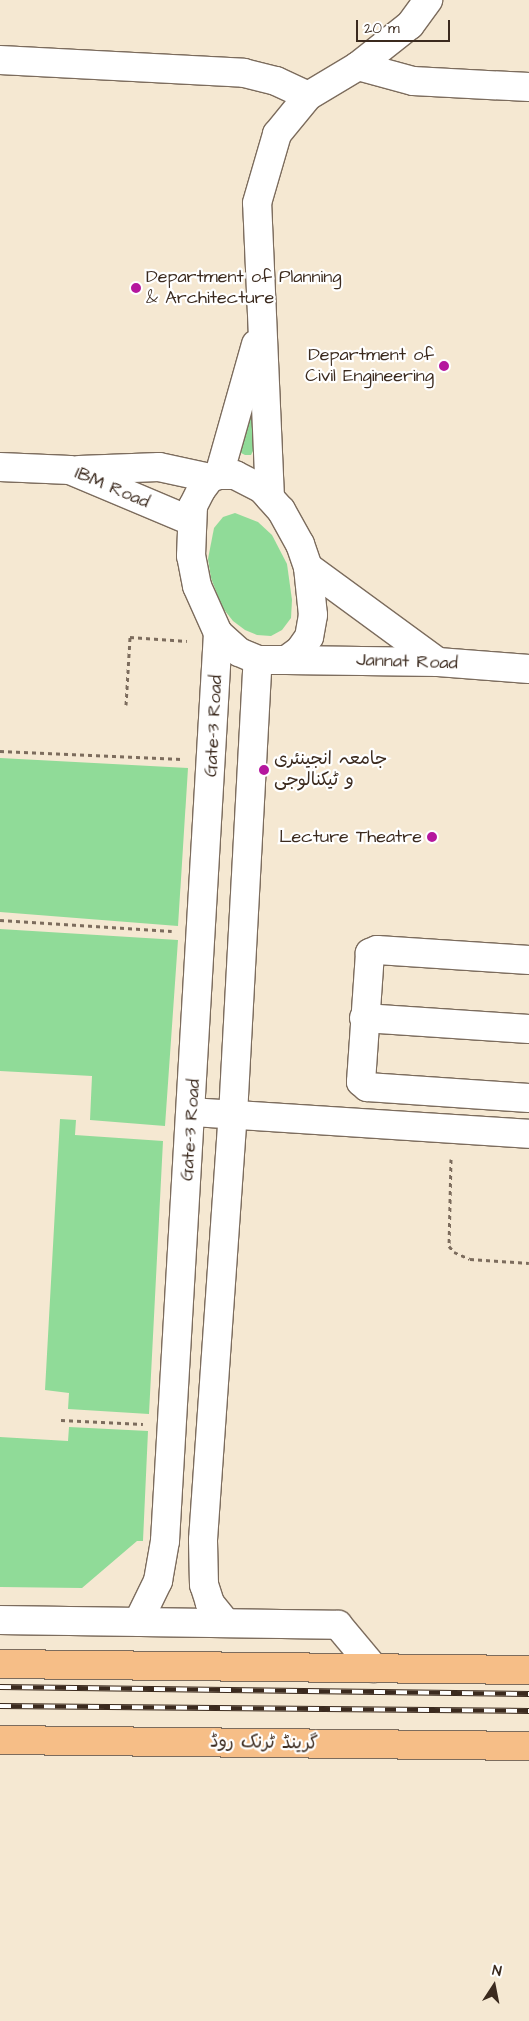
<!DOCTYPE html>
<html>
<head>
<meta charset="utf-8">
<style>
  body { margin:0 }
  #map { position:relative; width:529px; height:2021px; overflow:hidden; background:#f5e8d2; font-family:"Architects Daughter","Playpen Sans Arabic",sans-serif }
  div>[style] { position:absolute }
  [style*='--x'] { left:calc(var(--x)*1px); top:calc(var(--y)*1px); width:calc(var(--w)*1px); rotate:calc(var(--a)*1deg) }
  .green>* { inset:0; background:#90db98 }
  .path>* { height:3px; margin-top:-1.5px; transform-origin:0; background:repeating-linear-gradient(90deg,#7c6c5d 0 4px,transparent 0 8px) }
  .roads { filter:drop-shadow(1px 0 #7c6c5d) drop-shadow(-1px 0 #7c6c5d) drop-shadow(0 1px #7c6c5d) drop-shadow(0 -1px #7c6c5d) }
  .minor>* { height:28px; margin:-14px; padding:0 14px; transform-origin:14px; border-radius:14px; background:#fff }
  .major>* { height:28px; margin:-14px; padding:0 14px; transform-origin:14px; border-radius:14px; background:#f6be87 }
  .rail>* { height:5.5px; margin-top:-2.75px; transform-origin:0; background:repeating-linear-gradient(90deg,#fff 0 11px,#3b2a1e 0 22px); box-sizing:border-box; border-block:1px solid #3b2a1e }
  .dots>* { width:14px; height:14px; translate:-50% -50%; box-sizing:border-box; border:2px solid #fff; border-radius:50% }
  span { translate:-50% -50%; white-space:nowrap; text-align:center; line-height:1.15; -webkit-text-stroke:4.5px #fff; paint-order:stroke }
  .poi-label { font-size:18px; color:#3b2a1e }
  .left { translate:0 -50%; text-align:left }
  .right { translate:-100% -50%; text-align:right }
  .street-label { font-size:18px; color:#3b2a1e }
  .north { position:absolute; left:469px; top:1961px; width:50px; height:50px; -webkit-text-stroke:4px #fff; paint-order:stroke; rotate:11deg; font-size:14px; font-weight:700; line-height:20px; text-align:center; color:#3b2a1e }
  .north::after { content:''; display:block; margin:auto; width:18px; height:22px; background:#3b2a1e; clip-path:polygon(50% 0,100% 100%,50% 72%,0 100%) }
  .scale { position:absolute; left:356px; top:20px; width:94px; height:22px; box-sizing:border-box; border:2px solid #3b2a1e; border-top:0; padding-left:6px; font-size:15px; line-height:18px; white-space:nowrap; color:#3b2a1e; -webkit-text-stroke:4px #fff; paint-order:stroke }
</style>
</head>
<body>
<div id="map">
  <div class="green">
    <div style="clip-path:polygon(256px 372px,254px 449px,251px 455px,245px 455px,237px 451px)"></div>
    <div style="clip-path:polygon(235px 513px,258px 522px,272px 535px,287px 564px,292px 600px,291px 618px,282px 630px,271px 636px,257px 635px,245px 630px,233px 621px,222px 607px,211px 578px,208px 559px,214px 528px,223px 517px)"></div>
    <div style="clip-path:polygon(0 758px,188px 768px,178px 926px,0 912px)"></div>
    <div style="clip-path:polygon(0 929px,178px 940px,165px 1126px,90px 1120px,92px 1076px,0 1071px)"></div>
    <div style="clip-path:polygon(60px 1119px,76px 1120px,75px 1135px,163px 1141px,149px 1414px,68px 1409px,69px 1393px,45px 1390px)"></div>
    <div style="clip-path:polygon(69px 1427px,148px 1431px,143px 1541px,137px 1541px,82px 1588px,0 1587px,0 1437px,68px 1441px)"></div>
  </div>
  <div class="path">
    <div style="--x:126;--y:705;--w:68;--a:-86.6"></div>
    <div style="--x:130;--y:637;--w:57;--a:4"></div>
    <div style="--x:0;--y:751;--w:182;--a:2.5"></div>
    <div style="--x:0;--y:920;--w:172;--a:3.7"></div>
    <div style="--x:451;--y:1159;--w:87;--a:91.3"></div>
    <div style="--x:449;--y:1246;--w:8;--a:50"></div>
    <div style="--x:454;--y:1252;--w:17;--a:24"></div>
    <div style="--x:470;--y:1259;--w:59;--a:3.9"></div>
    <div style="--x:61;--y:1420;--w:82;--a:2.8"></div>
  </div>
  <div class="roads">
    <div class="minor">
      <div style="--x:0;--y:60;--w:244;--a:3"></div>
      <div style="--x:244;--y:73;--w:33;--a:14"></div>
      <div style="--x:276;--y:81;--w:35;--a:25"></div>
      <div style="--x:358;--y:66;--w:57;--a:15.3"></div>
      <div style="--x:413;--y:81;--w:116;--a:3"></div>
      <div style="--x:0;--y:467;--w:70;--a:2.5"></div>
      <div style="--x:70;--y:470;--w:131;--a:22.9"></div>
      <div style="--x:79;--y:470;--w:80;--a:-2.1"></div>
      <div style="--x:159;--y:467;--w:52;--a:12.2"></div>
      <div style="--x:219;--y:475;--w:16;--a:0"></div>
      <div style="--x:235;--y:475;--w:29;--a:27"></div>
      <div style="--x:261;--y:488;--w:30;--a:48"></div>
      <div style="--x:281;--y:510;--w:39;--a:61"></div>
      <div style="--x:300;--y:544;--w:24;--a:71"></div>
      <div style="--x:308;--y:567;--w:48;--a:84.1"></div>
      <div style="--x:313;--y:615;--w:22;--a:100"></div>
      <div style="--x:309;--y:637;--w:16;--a:125"></div>
      <div style="--x:300;--y:650;--w:17;--a:144"></div>
      <div style="--x:286;--y:660;--w:28;--a:180"></div>
      <div style="--x:258;--y:660;--w:21;--a:-157"></div>
      <div style="--x:239;--y:652;--w:28;--a:-138"></div>
      <div style="--x:218;--y:633;--w:51;--a:-114.1"></div>
      <div style="--x:197;--y:586;--w:31;--a:-101"></div>
      <div style="--x:191;--y:556;--w:50;--a:-87.7"></div>
      <div style="--x:193;--y:506;--w:18;--a:-63"></div>
      <div style="--x:201;--y:490;--w:15;--a:-53"></div>
      <div style="--x:210;--y:478;--w:9;--a:-18"></div>
      <div style="--x:219;--y:475;--w:136;--a:-74.2"></div>
      <div style="--x:270;--y:498;--w:295;--a:-92.5"></div>
      <div style="--x:257;--y:203;--w:72;--a:-73.8"></div>
      <div style="--x:277;--y:134;--w:49;--a:-50.8"></div>
      <div style="--x:308;--y:96;--w:58;--a:-31"></div>
      <div style="--x:358;--y:66;--w:66;--a:-38.3"></div>
      <div style="--x:410;--y:25;--w:31;--a:-54"></div>
      <div style="--x:308;--y:567;--w:161;--a:36.2"></div>
      <div style="--x:286;--y:660;--w:152;--a:0.8"></div>
      <div style="--x:438;--y:662;--w:91;--a:4.4"></div>
      <div style="--x:529;--y:960;--w:152;--a:-176.2"></div>
      <div style="--x:377;--y:950;--w:8;--a:157"></div>
      <div style="--x:370;--y:953;--w:129;--a:94"></div>
      <div style="--x:361;--y:1082;--w:8;--a:40"></div>
      <div style="--x:367;--y:1087;--w:162;--a:3.9"></div>
      <div style="--x:364;--y:1018;--w:165;--a:3.8"></div>
      <div style="--x:192;--y:1112;--w:338;--a:3.7"></div>
      <div style="--x:0;--y:1620;--w:338;--a:0.8"></div>
      <div style="--x:338;--y:1625;--w:56;--a:50.1"></div>
      <div style="--x:138;--y:1622;--w:46;--a:-64"></div>
      <div style="--x:158;--y:1581;--w:41;--a:-80.1"></div>
      <div style="--x:165;--y:1541;--w:910;--a:-86.66"></div>
      <div style="--x:226;--y:1623;--w:26;--a:-129"></div>
      <div style="--x:210;--y:1603;--w:19;--a:-108"></div>
      <div style="--x:204;--y:1585;--w:45;--a:-91.3"></div>
      <div style="--x:203;--y:1540;--w:426;--a:-86"></div>
      <div style="--x:233;--y:1115;--w:456;--a:-86.9"></div>
    </div>
    <div class="major">
      <div style="--x:0;--y:1664;--w:529;--a:0.65"></div>
      <div style="--x:0;--y:1740;--w:529;--a:0.65"></div>
    </div>
  </div>
  <div class="rail">
    <div style="--x:0;--y:1687;--w:529;--a:0.76"></div>
    <div style="--x:0;--y:1706;--w:529;--a:0.54"></div>
  </div>
  <div class="dots">
    <div style="left:136px;top:288px;background:#b5179e"></div>
    <div style="left:444px;top:366px;background:#b5179e"></div>
    <div style="left:264px;top:770px;background:#b5179e"></div>
    <div style="left:432px;top:837px;background:#b5179e"></div>
  </div>
  <div class="poi-label">
    <span class="left" style="left:146px;top:288px">Department of Planning<br>&amp; Architecture</span>
    <span class="right" style="left:434px;top:366px">Department of<br>Civil Engineering</span>
    <span class="left" style="left:274px;top:770px">جامعہ انجینئری<br>و ٹیکنالوجی</span>
    <span class="right" style="left:422px;top:837px">Lecture Theatre</span>
  </div>
  <div class="street-label">
    <span style="left:112px;top:488px;rotate:23deg">IBM Road</span>
    <span style="left:407px;top:662px;rotate:2deg">Jannat Road</span>
    <span style="left:214px;top:726px;rotate:-87deg">Gate-3 Road</span>
    <span style="left:191px;top:1130px;rotate:-86deg">Gate-3 Road</span>
    <span style="left:264px;top:1743px;rotate:1deg">گرینڈ ٹرنک روڈ</span>
  </div>
  <div class="north">N</div>
  <div class="scale">20 m</div>
</div>
</body>
</html>
